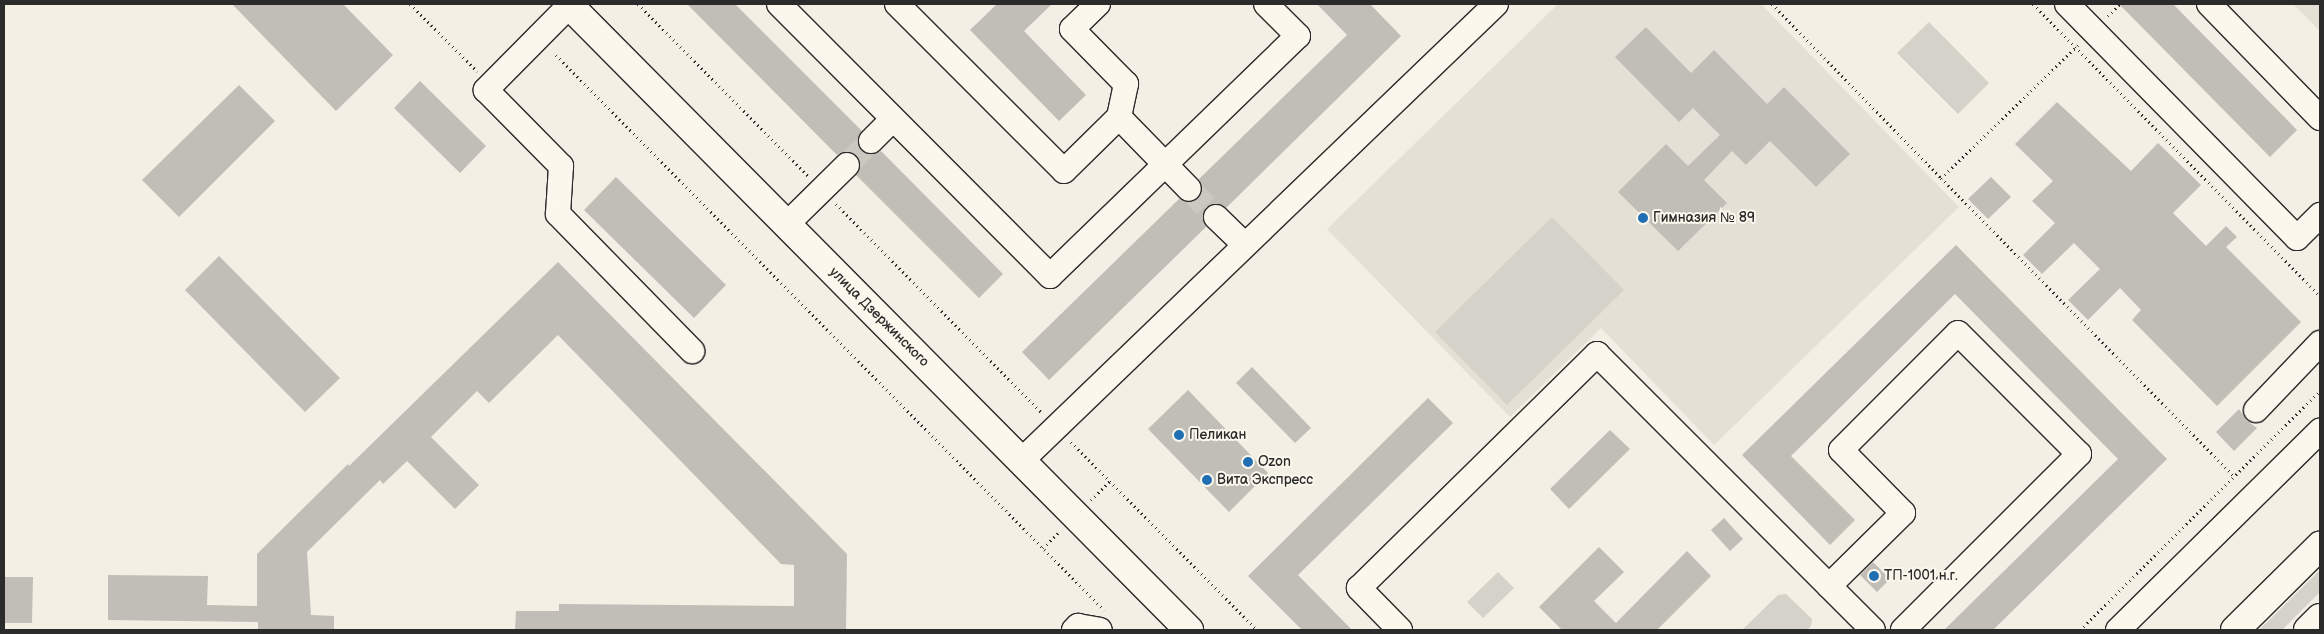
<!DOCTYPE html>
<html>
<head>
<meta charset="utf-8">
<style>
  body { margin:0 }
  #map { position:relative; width:2324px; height:634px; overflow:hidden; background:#f3efe4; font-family:"Balsamiq Sans",sans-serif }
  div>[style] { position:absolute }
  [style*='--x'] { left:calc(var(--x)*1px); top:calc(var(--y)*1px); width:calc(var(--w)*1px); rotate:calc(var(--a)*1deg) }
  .built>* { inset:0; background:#e4e0d6 }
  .green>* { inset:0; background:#d5d2c9 }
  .building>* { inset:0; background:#c0beb6 }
  .minor-tunnel>* { height:24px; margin-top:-12px; transform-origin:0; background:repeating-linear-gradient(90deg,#cbc8bf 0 24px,transparent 0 36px) }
  .path>* { height:3px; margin-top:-1.5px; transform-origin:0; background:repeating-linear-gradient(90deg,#2b2b2b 0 1px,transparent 0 5px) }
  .roads { filter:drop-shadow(1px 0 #2b2b2b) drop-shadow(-1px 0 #2b2b2b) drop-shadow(0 1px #2b2b2b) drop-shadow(0 -1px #2b2b2b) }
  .minor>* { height:24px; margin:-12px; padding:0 12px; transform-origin:12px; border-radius:12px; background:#fbf7ec }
  .major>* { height:28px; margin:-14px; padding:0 14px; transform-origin:14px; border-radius:14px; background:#fbf7ec }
  .dots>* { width:14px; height:14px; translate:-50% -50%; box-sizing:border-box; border:2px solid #fbf7ec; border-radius:50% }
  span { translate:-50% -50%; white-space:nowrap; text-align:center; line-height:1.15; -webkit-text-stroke:4px #fbf7ec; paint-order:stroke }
  .poi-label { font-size:14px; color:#2b2b2b }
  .left { translate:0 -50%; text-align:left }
  .street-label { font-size:14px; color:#2b2b2b }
  .frame { position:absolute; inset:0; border:5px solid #2b2b2b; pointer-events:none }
</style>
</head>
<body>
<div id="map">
  <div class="built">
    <div style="clip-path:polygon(1558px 4px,1761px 4px,1959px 207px,1714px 445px,1601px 328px,1510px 417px,1327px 229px)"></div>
    <div style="clip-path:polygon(2293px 4px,2320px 4px,2320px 31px)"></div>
  </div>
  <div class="green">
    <div style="clip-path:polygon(1929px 22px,1989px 83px,1958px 114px,1897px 53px)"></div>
    <div style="clip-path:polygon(1552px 217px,1624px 290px,1507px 405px,1435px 332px)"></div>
    <div style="clip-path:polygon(2320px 570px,2320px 592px,2282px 630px,2259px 630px)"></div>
    <div style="clip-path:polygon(1498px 572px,1514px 588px,1483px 618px,1467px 602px)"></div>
    <div style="clip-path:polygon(1786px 594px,1812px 619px,1811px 626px,1807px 630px,1742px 630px,1778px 595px)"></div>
  </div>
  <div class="building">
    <div style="clip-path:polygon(232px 4px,343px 4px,393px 55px,336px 111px)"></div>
    <div style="clip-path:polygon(687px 4px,735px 4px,862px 131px,858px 138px,861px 150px,868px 154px,875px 154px,881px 151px,1003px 274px,979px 298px,856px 175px,860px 168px,857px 156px,850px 152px,843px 152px,837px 155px)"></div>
    <div style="clip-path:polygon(997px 4px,1052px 4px,1024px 31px,1086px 95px,1059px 121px,970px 30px)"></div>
    <div style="clip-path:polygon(1317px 4px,1370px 4px,1401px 36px,1226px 208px,1219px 204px,1206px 207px,1203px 214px,1206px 227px,1049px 380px,1022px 352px,1179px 199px,1192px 202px,1199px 198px,1202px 186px,1199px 179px,1347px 35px)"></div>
    <div style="clip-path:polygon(2119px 4px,2173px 4px,2297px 130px,2270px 157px)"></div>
    <div style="clip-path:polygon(1646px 27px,1691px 73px,1714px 50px,1767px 104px,1784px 87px,1850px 154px,1816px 187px,1770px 141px,1746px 165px,1732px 151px,1704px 180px,1727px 203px,1678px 251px,1618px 192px,1666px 144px,1688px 166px,1720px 135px,1693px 108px,1679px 122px,1615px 57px)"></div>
    <div style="clip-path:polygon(420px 81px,486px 146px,460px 173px,394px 108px)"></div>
    <div style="clip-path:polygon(239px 85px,275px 121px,179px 217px,142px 180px)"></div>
    <div style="clip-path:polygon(2057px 102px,2131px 171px,2158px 143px,2201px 185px,2173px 213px,2206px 246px,2226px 226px,2237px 237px,2226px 247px,2301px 322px,2217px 406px,2132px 320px,2141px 310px,2120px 288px,2088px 320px,2068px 300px,2100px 269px,2074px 243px,2042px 274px,2023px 255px,2055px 223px,2032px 201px,2053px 181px,2015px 144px)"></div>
    <div style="clip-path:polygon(616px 177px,726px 285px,694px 318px,584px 210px)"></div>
    <div style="clip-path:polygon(1991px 177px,2011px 197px,1988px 219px,1968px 199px)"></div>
    <div style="clip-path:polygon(1956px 245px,2167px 459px,1993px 630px,1944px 630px,2118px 459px,1955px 294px,1791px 456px,1855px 520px,1830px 545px,1742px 455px)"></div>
    <div style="clip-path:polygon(219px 256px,340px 378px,305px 412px,185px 290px)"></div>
    <div style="clip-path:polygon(558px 262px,847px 554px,846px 630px,515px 630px,516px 611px,559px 611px,559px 604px,794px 606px,794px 565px,781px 564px,558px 335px,489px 403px,477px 391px,431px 437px,479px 485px,455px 509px,407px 461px,383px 484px,380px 480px,307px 552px,311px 615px,334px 616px,334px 630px,258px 630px,258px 622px,108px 620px,108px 575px,208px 576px,207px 605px,257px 606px,257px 554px,348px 464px,349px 466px)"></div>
    <div style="clip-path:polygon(1252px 367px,1311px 428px,1295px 443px,1236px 383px)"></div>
    <div style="clip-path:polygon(1188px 390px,1268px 473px,1229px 512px,1148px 429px)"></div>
    <div style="clip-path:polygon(1428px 398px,1453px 423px,1298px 575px,1352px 630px,1302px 630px,1248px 576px)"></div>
    <div style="clip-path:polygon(2239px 409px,2246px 420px,2257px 428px,2234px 451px,2216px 432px)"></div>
    <div style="clip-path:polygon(1610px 430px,1630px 449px,1569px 509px,1550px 489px)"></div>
    <div style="clip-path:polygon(1724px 518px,1743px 539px,1730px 551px,1711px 530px)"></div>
    <div style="clip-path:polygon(1599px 547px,1624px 572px,1594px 601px,1616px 623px,1687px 551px,1711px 576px,1657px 630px,1562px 630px,1539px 607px)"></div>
    <div style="clip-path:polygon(1873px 562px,1890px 579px,1877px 592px,1860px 575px)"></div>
    <div style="clip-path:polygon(4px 577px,33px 577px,32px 623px,4px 623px)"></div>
  </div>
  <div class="minor-tunnel">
    <div style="--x:847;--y:165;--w:34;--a:-45"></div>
    <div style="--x:1189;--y:189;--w:39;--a:46"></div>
  </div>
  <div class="path">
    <div style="--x:410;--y:4;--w:95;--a:45"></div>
    <div style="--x:638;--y:4;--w:242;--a:45.3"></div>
    <div style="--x:1772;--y:4;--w:243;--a:45.8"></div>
    <div style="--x:2033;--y:4;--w:409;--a:45.5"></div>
    <div style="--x:2108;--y:16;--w:17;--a:-45"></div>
    <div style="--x:2078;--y:45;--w:191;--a:135.8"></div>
    <div style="--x:1941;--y:178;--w:418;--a:45.5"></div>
    <div style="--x:556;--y:55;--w:780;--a:45.36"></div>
    <div style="--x:836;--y:204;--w:293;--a:45.4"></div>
    <div style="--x:1071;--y:442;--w:264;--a:45.3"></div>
    <div style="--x:1091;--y:500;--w:27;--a:-45"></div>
    <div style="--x:1043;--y:548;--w:24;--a:-45"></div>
    <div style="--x:2080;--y:630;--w:339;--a:-44.9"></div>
  </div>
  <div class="roads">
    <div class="minor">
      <div style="--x:779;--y:4;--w:384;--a:45.1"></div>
      <div style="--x:1050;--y:276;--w:345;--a:-44.1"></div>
      <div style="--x:1298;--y:36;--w:45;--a:-135"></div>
      <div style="--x:897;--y:4;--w:236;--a:45"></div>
      <div style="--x:1064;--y:171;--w:77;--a:-44.5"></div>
      <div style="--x:1119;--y:117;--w:34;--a:-78"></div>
      <div style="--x:1126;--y:84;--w:77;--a:-134.5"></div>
      <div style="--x:1072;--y:29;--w:36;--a:-44"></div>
      <div style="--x:2067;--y:4;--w:328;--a:45.5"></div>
      <div style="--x:2297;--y:238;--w:33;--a:-45"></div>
      <div style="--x:2209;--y:4;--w:159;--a:45.8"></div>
      <div style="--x:570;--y:5;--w:120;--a:134.7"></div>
      <div style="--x:486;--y:90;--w:107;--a:45.4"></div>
      <div style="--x:561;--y:166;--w:48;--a:93.6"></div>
      <div style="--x:558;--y:214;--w:192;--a:45.6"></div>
      <div style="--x:1119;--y:117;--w:100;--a:45.8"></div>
      <div style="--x:871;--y:141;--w:31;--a:-45"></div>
      <div style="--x:1216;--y:217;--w:40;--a:44"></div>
      <div style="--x:787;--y:224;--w:84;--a:-44.5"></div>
      <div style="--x:2256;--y:410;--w:93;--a:-46.3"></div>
      <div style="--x:1021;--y:461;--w:659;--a:-43.89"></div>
      <div style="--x:1829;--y:586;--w:104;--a:-44.6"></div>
      <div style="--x:1903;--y:513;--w:88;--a:-134.5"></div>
      <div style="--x:1841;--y:450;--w:165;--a:-45"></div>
      <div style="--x:1958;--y:333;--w:171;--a:45"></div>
      <div style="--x:2079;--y:454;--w:249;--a:135"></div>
      <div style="--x:1074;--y:630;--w:6;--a:-45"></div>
      <div style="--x:1078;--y:626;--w:22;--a:10"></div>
      <div style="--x:1400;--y:630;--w:59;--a:-134.3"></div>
      <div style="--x:1359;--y:588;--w:334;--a:-44.5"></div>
      <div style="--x:1597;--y:354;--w:390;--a:45"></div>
      <div style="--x:2118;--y:630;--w:284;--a:-44.6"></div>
    </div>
    <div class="major">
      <div style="--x:568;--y:4;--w:882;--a:45.23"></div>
      <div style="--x:2235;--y:630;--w:120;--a:-44.7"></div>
      <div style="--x:2308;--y:630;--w:17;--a:-45"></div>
    </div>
  </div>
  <div class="dots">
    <div style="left:1643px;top:218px;background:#1f6fb2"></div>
    <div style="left:1179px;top:435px;background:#1f6fb2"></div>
    <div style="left:1248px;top:462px;background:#1f6fb2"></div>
    <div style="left:1207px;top:480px;background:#1f6fb2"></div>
    <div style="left:1874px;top:576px;background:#1f6fb2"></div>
  </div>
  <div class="poi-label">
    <span class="left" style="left:1653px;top:218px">Гимназия № 89</span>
    <span class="left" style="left:1189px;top:435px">Пеликан</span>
    <span class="left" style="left:1258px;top:462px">Ozon</span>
    <span class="left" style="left:1217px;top:480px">Вита Экспресс</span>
    <span class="left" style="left:1884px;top:576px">ТП-1001 н.г.</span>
  </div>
  <div class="street-label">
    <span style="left:879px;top:317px;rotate:45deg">улица Дзержинского</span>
  </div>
  <div class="frame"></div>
</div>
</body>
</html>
